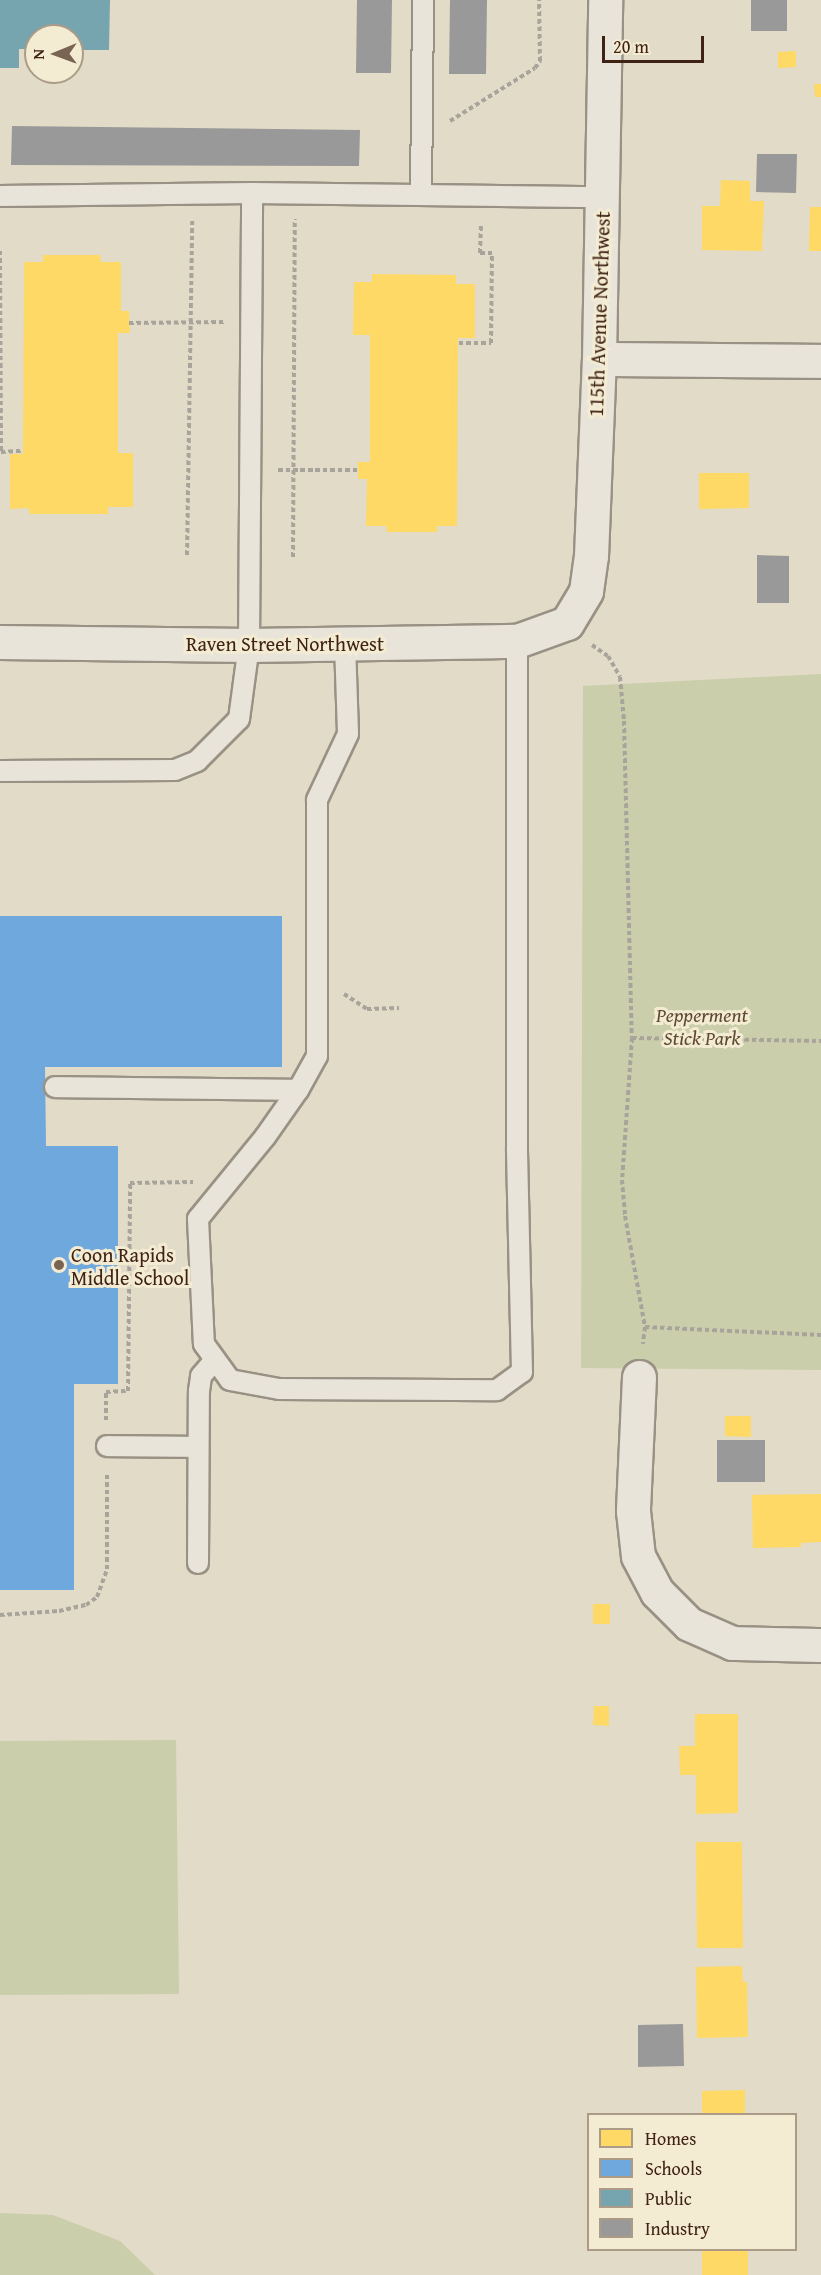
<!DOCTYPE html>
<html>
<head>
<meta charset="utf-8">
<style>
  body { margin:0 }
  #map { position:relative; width:821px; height:2275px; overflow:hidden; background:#e2dbc7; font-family:"Gentium Book Plus",serif }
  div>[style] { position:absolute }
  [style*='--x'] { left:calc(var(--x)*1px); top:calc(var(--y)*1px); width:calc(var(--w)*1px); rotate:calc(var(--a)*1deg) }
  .green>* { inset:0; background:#caceaa }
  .homes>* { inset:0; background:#ffd966 }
  .schools>* { inset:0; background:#6fa8dc }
  .public>* { inset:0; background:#76a5af }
  .industry>* { inset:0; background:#999 }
  .path>* { height:4px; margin-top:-2px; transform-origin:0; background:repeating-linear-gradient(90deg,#a9a49b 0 4.5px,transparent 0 7.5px) }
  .roads { filter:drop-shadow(2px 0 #999184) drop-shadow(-2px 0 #999184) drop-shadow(0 2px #999184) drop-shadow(0 -2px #999184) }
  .service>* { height:20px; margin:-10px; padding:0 10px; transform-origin:10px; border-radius:10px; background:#e8e4da }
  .minor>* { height:33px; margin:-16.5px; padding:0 16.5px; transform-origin:16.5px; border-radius:16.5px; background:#e8e4da }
  .dots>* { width:16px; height:16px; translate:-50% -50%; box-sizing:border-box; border:3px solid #f3ecd3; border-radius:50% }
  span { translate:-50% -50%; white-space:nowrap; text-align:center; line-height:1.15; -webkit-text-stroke:6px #f3ecd3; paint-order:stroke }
  .street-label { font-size:20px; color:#402215 }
  .park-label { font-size:20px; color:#5e4a34; font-style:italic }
  .poi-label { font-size:20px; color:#402215 }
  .left { translate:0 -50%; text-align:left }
  .legend { position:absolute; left:587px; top:2113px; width:210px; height:138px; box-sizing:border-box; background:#f3ecd3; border:2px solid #ab9b87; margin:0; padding:8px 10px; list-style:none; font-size:18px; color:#402215 }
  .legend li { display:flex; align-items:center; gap:12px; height:30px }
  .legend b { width:30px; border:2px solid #ab9b87 }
  .north { position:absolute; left:24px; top:24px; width:60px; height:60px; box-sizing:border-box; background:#f3ecd3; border:2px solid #ab9b87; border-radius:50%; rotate:269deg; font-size:16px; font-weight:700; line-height:24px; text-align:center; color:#402215 }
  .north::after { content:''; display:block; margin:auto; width:21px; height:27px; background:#796353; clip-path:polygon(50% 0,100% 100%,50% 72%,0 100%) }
  .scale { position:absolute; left:602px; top:36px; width:102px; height:27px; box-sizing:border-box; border:3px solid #402215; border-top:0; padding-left:8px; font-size:18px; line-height:21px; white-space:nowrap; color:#402215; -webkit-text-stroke:4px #f3ecd3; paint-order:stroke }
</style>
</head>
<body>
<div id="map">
  <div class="green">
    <div style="clip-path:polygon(821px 674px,821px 1370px,581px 1368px,583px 686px)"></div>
    <div style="clip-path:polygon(176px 1740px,179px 1994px,0 1995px,0 1741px)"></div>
    <div style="clip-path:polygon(0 2213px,53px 2215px,120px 2241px,155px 2275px,0 2275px)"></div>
  </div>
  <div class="homes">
    <div style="clip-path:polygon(796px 51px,796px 67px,778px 68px,778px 52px)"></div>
    <div style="clip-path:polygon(814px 84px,821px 84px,821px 97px,815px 97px)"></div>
    <div style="clip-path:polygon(721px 180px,750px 181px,750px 201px,764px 201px,762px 251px,702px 250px,702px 206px,720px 206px)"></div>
    <div style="clip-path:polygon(810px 207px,821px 207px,821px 251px,809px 251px)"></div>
    <div style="clip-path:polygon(43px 255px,100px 255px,101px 262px,121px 262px,121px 311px,129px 311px,130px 333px,118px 333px,118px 453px,133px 453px,133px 507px,108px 507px,108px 514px,30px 514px,28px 508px,10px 509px,10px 454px,23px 454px,24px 262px,43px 262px)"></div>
    <div style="clip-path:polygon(372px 274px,456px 275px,456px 284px,475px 284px,475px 338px,458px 338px,457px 526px,437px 526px,437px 532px,387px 532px,386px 526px,366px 526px,367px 479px,358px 479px,358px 462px,370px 462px,370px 335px,353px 335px,354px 282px,372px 282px)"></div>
    <div style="clip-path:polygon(699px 473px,749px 473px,749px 508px,699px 509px)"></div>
    <div style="clip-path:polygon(725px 1416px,751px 1416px,751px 1437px,725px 1436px)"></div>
    <div style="clip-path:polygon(821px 1494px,821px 1542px,801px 1543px,801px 1547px,753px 1548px,752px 1495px)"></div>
    <div style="clip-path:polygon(593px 1604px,610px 1604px,610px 1624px,593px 1624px)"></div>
    <div style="clip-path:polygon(594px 1706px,609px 1706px,609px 1726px,593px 1725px)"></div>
    <div style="clip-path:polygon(695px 1714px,738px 1714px,738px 1813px,696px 1814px,696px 1775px,680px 1775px,679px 1746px,695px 1746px)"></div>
    <div style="clip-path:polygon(696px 1842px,742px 1842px,743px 1948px,697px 1948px)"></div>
    <div style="clip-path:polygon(742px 1966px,743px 1982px,747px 1982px,748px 2037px,697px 2038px,696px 1967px)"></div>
    <div style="clip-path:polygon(745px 2090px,745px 2114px,702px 2114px,702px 2091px)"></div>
    <div style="clip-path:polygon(702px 2250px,748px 2250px,748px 2275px,702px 2275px)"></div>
  </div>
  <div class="schools">
    <div style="clip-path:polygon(0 916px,282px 916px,282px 1067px,45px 1067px,46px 1146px,118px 1146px,118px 1384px,74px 1384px,74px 1590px,0 1590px)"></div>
  </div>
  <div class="public">
    <div style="clip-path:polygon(0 0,110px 0,109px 50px,72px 50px,72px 36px,36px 36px,36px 49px,19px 49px,19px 68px,0 68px)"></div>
  </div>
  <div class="industry">
    <div style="clip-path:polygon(357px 0,392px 0,391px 73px,356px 73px)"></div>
    <div style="clip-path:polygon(450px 0,487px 0,486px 74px,449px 74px)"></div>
    <div style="clip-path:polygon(751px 0,787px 0,787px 31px,751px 31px)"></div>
    <div style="clip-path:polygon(12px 126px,360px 130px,359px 166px,11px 165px)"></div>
    <div style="clip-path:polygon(757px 154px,797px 154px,796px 193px,756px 192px)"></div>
    <div style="clip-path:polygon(757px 555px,789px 556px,789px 603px,757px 603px)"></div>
    <div style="clip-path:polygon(717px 1440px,765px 1440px,765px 1482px,717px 1482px)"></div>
    <div style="clip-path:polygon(683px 2024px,684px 2066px,638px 2067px,638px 2025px)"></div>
  </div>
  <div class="path">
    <div style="--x:450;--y:121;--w:100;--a:-31.9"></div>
    <div style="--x:535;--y:68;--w:9;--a:-54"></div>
    <div style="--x:540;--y:61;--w:61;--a:-90.9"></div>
    <div style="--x:0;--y:251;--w:201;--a:89.7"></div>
    <div style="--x:1;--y:452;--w:22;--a:-3"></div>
    <div style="--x:129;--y:323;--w:96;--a:-0.6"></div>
    <div style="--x:459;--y:343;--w:32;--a:0"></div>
    <div style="--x:491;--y:343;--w:90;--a:-89.4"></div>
    <div style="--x:492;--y:253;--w:12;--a:180"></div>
    <div style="--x:480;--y:253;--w:30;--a:-88"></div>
    <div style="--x:278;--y:470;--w:80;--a:0"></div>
    <div style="--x:187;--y:555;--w:335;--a:-89.1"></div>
    <div style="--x:293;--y:557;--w:338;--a:-89.7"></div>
    <div style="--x:592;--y:645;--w:19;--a:35"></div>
    <div style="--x:608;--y:656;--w:24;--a:60"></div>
    <div style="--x:620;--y:677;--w:44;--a:84.8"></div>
    <div style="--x:624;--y:721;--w:317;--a:88.6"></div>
    <div style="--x:632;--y:1038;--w:189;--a:0.9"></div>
    <div style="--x:344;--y:994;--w:27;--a:33"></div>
    <div style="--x:367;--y:1009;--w:32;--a:-2"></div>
    <div style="--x:632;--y:1038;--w:142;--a:94"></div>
    <div style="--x:622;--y:1180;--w:36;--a:85"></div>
    <div style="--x:625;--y:1216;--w:113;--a:79.8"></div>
    <div style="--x:645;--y:1327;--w:17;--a:97"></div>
    <div style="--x:645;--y:1327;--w:176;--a:2.6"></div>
    <div style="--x:106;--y:1420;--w:28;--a:-90"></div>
    <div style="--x:106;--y:1392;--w:22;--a:-3"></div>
    <div style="--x:128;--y:1391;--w:208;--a:-89.4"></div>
    <div style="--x:130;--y:1183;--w:63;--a:-0.9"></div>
    <div style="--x:0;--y:1615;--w:59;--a:-3.9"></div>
    <div style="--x:59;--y:1611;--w:28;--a:-13"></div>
    <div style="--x:86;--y:1605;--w:14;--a:-36"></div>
    <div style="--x:97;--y:1597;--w:30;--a:-70"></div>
    <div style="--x:107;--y:1569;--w:97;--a:-90"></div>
  </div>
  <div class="roads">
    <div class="service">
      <div style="--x:421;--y:195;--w:195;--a:-89.4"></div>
      <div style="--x:0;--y:196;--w:252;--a:-0.7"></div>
      <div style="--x:252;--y:193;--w:350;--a:0.7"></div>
      <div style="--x:345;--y:643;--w:91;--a:88.1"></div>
      <div style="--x:348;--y:734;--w:73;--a:115.2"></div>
      <div style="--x:317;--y:800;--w:256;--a:90"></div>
      <div style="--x:317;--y:1056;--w:39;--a:119"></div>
      <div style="--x:298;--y:1090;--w:57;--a:125.1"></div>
      <div style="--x:265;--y:1137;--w:106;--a:129.3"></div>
      <div style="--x:198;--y:1219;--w:125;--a:87.3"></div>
      <div style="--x:204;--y:1344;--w:44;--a:54.2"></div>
      <div style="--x:230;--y:1380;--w:50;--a:10.4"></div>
      <div style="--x:279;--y:1389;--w:218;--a:0.3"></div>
      <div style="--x:497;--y:1390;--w:31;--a:-36"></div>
      <div style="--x:522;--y:1372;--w:224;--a:-91.3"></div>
      <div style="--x:517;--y:1148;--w:507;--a:-90"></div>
      <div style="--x:0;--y:771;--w:175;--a:-0.3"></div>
      <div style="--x:175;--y:770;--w:24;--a:-22"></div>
      <div style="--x:197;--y:761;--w:59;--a:-45"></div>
      <div style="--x:239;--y:719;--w:75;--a:-82.3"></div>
      <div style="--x:249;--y:645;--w:452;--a:-89.6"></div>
      <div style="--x:55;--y:1087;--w:243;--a:0.7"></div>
      <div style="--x:107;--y:1446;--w:91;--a:0.6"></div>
      <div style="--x:198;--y:1563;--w:172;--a:-89.7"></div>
      <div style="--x:199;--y:1391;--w:15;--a:-82"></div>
      <div style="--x:201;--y:1376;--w:21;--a:-49"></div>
    </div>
    <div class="minor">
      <div style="--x:599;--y:359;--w:222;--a:0.5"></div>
      <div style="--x:0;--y:642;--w:249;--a:0.7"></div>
      <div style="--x:249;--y:645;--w:268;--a:-0.9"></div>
      <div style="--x:517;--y:641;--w:53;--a:-19.8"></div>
      <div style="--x:567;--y:623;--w:37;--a:-59"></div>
      <div style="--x:586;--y:591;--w:35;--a:-82"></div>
      <div style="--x:591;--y:556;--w:197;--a:-87.7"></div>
      <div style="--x:599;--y:359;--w:359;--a:-89"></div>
      <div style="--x:639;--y:1377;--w:134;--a:92.6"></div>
      <div style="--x:633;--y:1511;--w:45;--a:83.7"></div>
      <div style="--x:638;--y:1556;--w:41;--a:62.2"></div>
      <div style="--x:657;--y:1592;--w:45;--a:45"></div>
      <div style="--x:689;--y:1624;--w:47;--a:23.8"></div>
      <div style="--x:732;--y:1643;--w:89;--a:1.3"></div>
    </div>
  </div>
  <div class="dots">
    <div style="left:59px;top:1265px;background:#796353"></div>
  </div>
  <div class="street-label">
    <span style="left:599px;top:314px;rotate:-88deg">115th Avenue Northwest</span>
    <span style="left:285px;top:643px">Raven Street Northwest</span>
  </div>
  <div class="park-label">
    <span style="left:702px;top:1026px">Pepperment<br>Stick Park</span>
  </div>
  <div class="poi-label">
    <span class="left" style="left:71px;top:1266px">Coon Rapids<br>Middle School</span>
  </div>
  <ul class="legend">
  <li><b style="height:16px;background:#ffd966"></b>Homes</li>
  <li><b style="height:16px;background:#6fa8dc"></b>Schools</li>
  <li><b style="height:16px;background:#76a5af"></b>Public</li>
  <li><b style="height:16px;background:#999"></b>Industry</li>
  </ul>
  <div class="north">N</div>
  <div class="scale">20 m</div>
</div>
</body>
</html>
